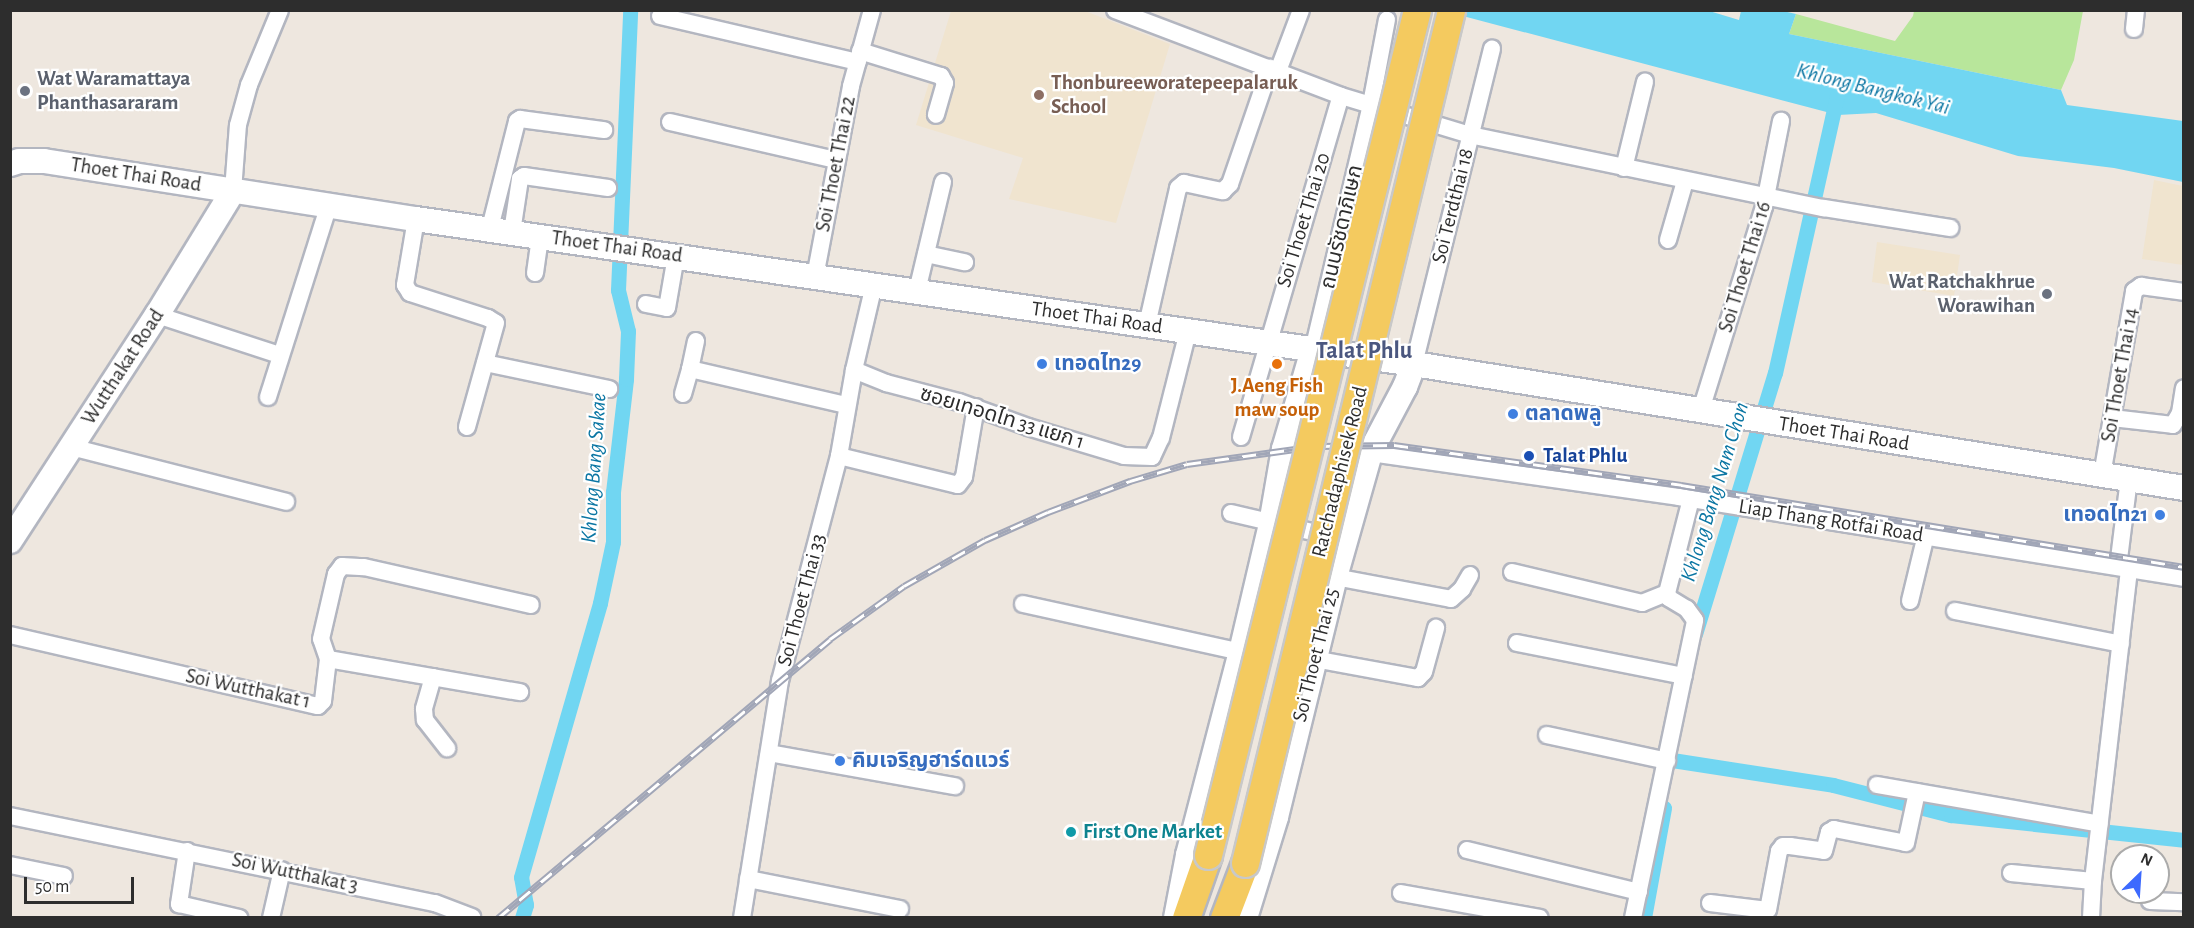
<!DOCTYPE html>
<html>
<head>
<meta charset="utf-8">
<style>
  body { margin:0 }
  #map { position:relative; width:2194px; height:928px; overflow:hidden; background:#eee7df; font-family:"Alegreya Sans","Noto Sans Thai",sans-serif }
  div>[style] { position:absolute }
  [style*='--x'] { left:calc(var(--x)*1px); top:calc(var(--y)*1px); width:calc(var(--w)*1px); rotate:calc(var(--a)*1deg) }
  .education>* { inset:0; background:#f0e4cf }
  .green>* { inset:0; background:#b8e69b }
  .water>* { inset:0; background:#71d6f2 }
  .canal>* { height:15px; margin:-7.5px; padding:0 7.5px; transform-origin:7.5px; border-radius:7.5px; background:#71d6f2 }
  .roads { filter:drop-shadow(2px 0 #b3b6c0) drop-shadow(-2px 0 #b3b6c0) drop-shadow(0 2px #b3b6c0) drop-shadow(0 -2px #b3b6c0) }
  .street>* { height:16px; margin:-8px; padding:0 8px; transform-origin:8px; border-radius:8px; background:#fff }
  .secondary>* { height:24px; margin:-12px; padding:0 12px; transform-origin:12px; border-radius:12px; background:#fff }
  .primary>* { height:27px; margin:-13.5px; padding:0 13.5px; transform-origin:13.5px; border-radius:13.5px; background:#f4ca5f }
  .rail>* { height:7px; margin-top:-3.5px; transform-origin:0; background:repeating-linear-gradient(90deg,#fff 0 14px,#a1a6b7 0 28px); box-sizing:border-box; border-block:2px solid #a1a6b7 }
  .bridges { filter:drop-shadow(2px 0 #c8c8c8) drop-shadow(-2px 0 #c8c8c8) drop-shadow(0 2px #c8c8c8) drop-shadow(0 -2px #c8c8c8) }
  .primary-bridge>* { height:27px; margin:-13.5px; padding:0 13.5px; transform-origin:13.5px; border-radius:13.5px; background:#f4ca5f }
  .dots>* { width:16px; height:16px; translate:-50% -50%; box-sizing:border-box; border:3px solid #fff; border-radius:50% }
  span { translate:-50% -50%; white-space:nowrap; text-align:center; line-height:1.15; -webkit-text-stroke:4.5px #fff; paint-order:stroke }
  .worship-label { font-size:21px; color:#5b616d; font-weight:700 }
  .left { translate:0 -50%; text-align:left }
  .right { translate:-100% -50%; text-align:right }
  .education-label { font-size:21px; color:#785e54; font-weight:700 }
  .street-label { font-size:21px; color:#2d2d2d }
  .shop-label { font-size:21px; color:#366cbe; font-weight:700 }
  .food-label { font-size:21px; color:#c56008; font-weight:700 }
  .transit-label { font-size:21px; color:#164399; font-weight:700 }
  .culture-label { font-size:21px; color:#0d838f; font-weight:700 }
  .water-label { font-size:22px; color:#0b76a3; font-style:italic }
  .quarter-label { font-size:24px; color:#4b577f; font-weight:700 }
  .frame { position:absolute; inset:0; border:12px solid #2d2d2d; pointer-events:none }
  .north { position:absolute; left:2110px; top:844px; width:60px; height:60px; box-sizing:border-box; background:#fff; border:2px solid #ababab; border-radius:50%; rotate:25deg; font-size:16px; font-weight:700; line-height:24px; text-align:center; color:#2d2d2d }
  .north::after { content:''; display:block; margin:auto; width:21px; height:27px; background:#3d6afe; clip-path:polygon(50% 0,100% 100%,50% 72%,0 100%) }
  .scale { position:absolute; left:24px; top:877px; width:110px; height:27px; box-sizing:border-box; border:3px solid #2d2d2d; border-top:0; padding-left:8px; font-size:18px; line-height:21px; white-space:nowrap; color:#2d2d2d; -webkit-text-stroke:4px #fff; paint-order:stroke }
</style>
</head>
<body>
<div id="map">
  <div class="education">
    <div style="clip-path:polygon(951px 11px,1085px 11px,1170px 44px,1116px 223px,1009px 199px,1023px 158px,916px 125px)"></div>
    <div style="clip-path:polygon(2154px 180px,2183px 186px,2183px 265px,2142px 259px)"></div>
    <div style="clip-path:polygon(1877px 242px,1960px 255px,1954px 296px,1872px 282px)"></div>
  </div>
  <div class="green">
    <div style="clip-path:polygon(1914px 11px,2083px 11px,2074px 60px,2061px 90px,1789px 34px,1796px 14px,1895px 41px,1913px 16px)"></div>
  </div>
  <div class="water">
    <div style="clip-path:polygon(1706px 10px,1739px 20px,1741px 11px,1783px 11px,1796px 14px,1789px 34px,2061px 90px,2067px 105px,2183px 121px,2183px 182px,2114px 168px,2018px 156px,1876px 113px,1838px 115px,1444px 11px)"></div>
  </div>
  <div class="canal">
    <div style="--x:1695;--y:634;--w:273;--a:-73"></div>
    <div style="--x:1775;--y:373;--w:285;--a:-77.4"></div>
    <div style="--x:1672;--y:760;--w:163;--a:8.8"></div>
    <div style="--x:1833;--y:785;--w:122;--a:14.3"></div>
    <div style="--x:1951;--y:815;--w:234;--a:6.1"></div>
    <div style="--x:522;--y:918;--w:14;--a:-73"></div>
    <div style="--x:526;--y:905;--w:28;--a:-100"></div>
    <div style="--x:521;--y:877;--w:285;--a:-73.9"></div>
    <div style="--x:600;--y:603;--w:62;--a:-78"></div>
    <div style="--x:613;--y:542;--w:50;--a:-90"></div>
    <div style="--x:613;--y:492;--w:114;--a:-83.4"></div>
    <div style="--x:626;--y:379;--w:48;--a:-87.6"></div>
    <div style="--x:628;--y:331;--w:42;--a:-103.7"></div>
    <div style="--x:618;--y:290;--w:280;--a:-87.5"></div>
    <div style="--x:1644;--y:918;--w:112;--a:-79.7"></div>
  </div>
  <div class="roads">
    <div class="street">
      <div style="--x:1115;--y:10;--w:242;--a:20.8"></div>
      <div style="--x:1341;--y:96;--w:135;--a:16.8"></div>
      <div style="--x:1470;--y:135;--w:361;--a:11.7"></div>
      <div style="--x:1824;--y:208;--w:128;--a:9"></div>
      <div style="--x:660;--y:16;--w:203;--a:13.1"></div>
      <div style="--x:2134;--y:29;--w:19;--a:-84"></div>
      <div style="--x:860;--y:51;--w:85;--a:17.2"></div>
      <div style="--x:941;--y:76;--w:8;--a:60"></div>
      <div style="--x:945;--y:83;--w:33;--a:106"></div>
      <div style="--x:1278;--y:71;--w:65;--a:-69.3"></div>
      <div style="--x:670;--y:122;--w:170;--a:12.9"></div>
      <div style="--x:1624;--y:168;--w:89;--a:-76.3"></div>
      <div style="--x:233;--y:191;--w:66;--a:-85.7"></div>
      <div style="--x:238;--y:125;--w:41;--a:-74.6"></div>
      <div style="--x:249;--y:85;--w:81;--a:-67.5"></div>
      <div style="--x:416;--y:219;--w:67;--a:99.5"></div>
      <div style="--x:405;--y:285;--w:9;--a:58"></div>
      <div style="--x:410;--y:293;--w:82;--a:17.8"></div>
      <div style="--x:488;--y:318;--w:9;--a:32"></div>
      <div style="--x:496;--y:323;--w:108;--a:105.6"></div>
      <div style="--x:490;--y:228;--w:110;--a:-75.8"></div>
      <div style="--x:517;--y:121;--w:4;--a:-34"></div>
      <div style="--x:520;--y:119;--w:85;--a:7.5"></div>
      <div style="--x:512;--y:232;--w:54;--a:-81.4"></div>
      <div style="--x:520;--y:179;--w:5;--a:-37"></div>
      <div style="--x:524;--y:176;--w:85;--a:8.1"></div>
      <div style="--x:1668;--y:240;--w:61;--a:-73.9"></div>
      <div style="--x:926;--y:254;--w:40;--a:12"></div>
      <div style="--x:535;--y:273;--w:37;--a:-82"></div>
      <div style="--x:815;--y:277;--w:194;--a:-79.3"></div>
      <div style="--x:851;--y:86;--w:79;--a:-74.6"></div>
      <div style="--x:917;--y:291;--w:112;--a:-76.6"></div>
      <div style="--x:646;--y:304;--w:21;--a:11"></div>
      <div style="--x:667;--y:308;--w:53;--a:-80.2"></div>
      <div style="--x:157;--y:315;--w:122;--a:18.1"></div>
      <div style="--x:1147;--y:325;--w:140;--a:-77.2"></div>
      <div style="--x:1178;--y:188;--w:8;--a:-40"></div>
      <div style="--x:1184;--y:183;--w:40;--a:12"></div>
      <div style="--x:1223;--y:191;--w:10;--a:-45"></div>
      <div style="--x:1230;--y:184;--w:123;--a:-71"></div>
      <div style="--x:696;--y:341;--w:29;--a:102"></div>
      <div style="--x:690;--y:369;--w:160;--a:13"></div>
      <div style="--x:1313;--y:350;--w:253;--a:-76.7"></div>
      <div style="--x:1371;--y:104;--w:86;--a:-79.3"></div>
      <div style="--x:485;--y:363;--w:127;--a:11.8"></div>
      <div style="--x:1414;--y:364;--w:325;--a:-76.1"></div>
      <div style="--x:854;--y:370;--w:35;--a:22"></div>
      <div style="--x:886;--y:383;--w:75;--a:14.6"></div>
      <div style="--x:959;--y:402;--w:73;--a:19.9"></div>
      <div style="--x:1028;--y:427;--w:100;--a:16.8"></div>
      <div style="--x:1124;--y:456;--w:28;--a:2"></div>
      <div style="--x:1152;--y:457;--w:21;--a:-65"></div>
      <div style="--x:1161;--y:438;--w:110;--a:-75.8"></div>
      <div style="--x:683;--y:394;--w:26;--a:-74"></div>
      <div style="--x:268;--y:397;--w:201;--a:-72.4"></div>
      <div style="--x:1701;--y:410;--w:213;--a:-72.8"></div>
      <div style="--x:1764;--y:207;--w:88;--a:-78.8"></div>
      <div style="--x:2112;--y:418;--w:61;--a:6.5"></div>
      <div style="--x:2173;--y:425;--w:14;--a:-60"></div>
      <div style="--x:2180;--y:413;--w:25;--a:-81"></div>
      <div style="--x:1241;--y:437;--w:355;--a:-73.7"></div>
      <div style="--x:71;--y:447;--w:222;--a:14.3"></div>
      <div style="--x:1370;--y:453;--w:312;--a:8.1"></div>
      <div style="--x:1679;--y:497;--w:511;--a:9.11"></div>
      <div style="--x:839;--y:456;--w:122;--a:13.7"></div>
      <div style="--x:958;--y:485;--w:10;--a:-53"></div>
      <div style="--x:964;--y:477;--w:71;--a:-80.3"></div>
      <div style="--x:2102;--y:475;--w:187;--a:-80.1"></div>
      <div style="--x:2134;--y:291;--w:9;--a:-36"></div>
      <div style="--x:2141;--y:286;--w:43;--a:7.9"></div>
      <div style="--x:1231;--y:513;--w:88;--a:13.1"></div>
      <div style="--x:1317;--y:533;--w:16;--a:27"></div>
      <div style="--x:2118;--y:567;--w:89;--a:-82.9"></div>
      <div style="--x:1512;--y:572;--w:134;--a:13.4"></div>
      <div style="--x:1642;--y:603;--w:27;--a:-22"></div>
      <div style="--x:1335;--y:577;--w:118;--a:10.7"></div>
      <div style="--x:1451;--y:599;--w:15;--a:-42"></div>
      <div style="--x:1462;--y:589;--w:16;--a:-60"></div>
      <div style="--x:1910;--y:601;--w:68;--a:-76.4"></div>
      <div style="--x:1023;--y:604;--w:223;--a:12.4"></div>
      <div style="--x:1955;--y:611;--w:169;--a:11.2"></div>
      <div style="--x:10;--y:635;--w:316;--a:13"></div>
      <div style="--x:318;--y:706;--w:7;--a:-45"></div>
      <div style="--x:323;--y:701;--w:42;--a:-83.2"></div>
      <div style="--x:328;--y:659;--w:195;--a:9.8"></div>
      <div style="--x:1517;--y:643;--w:170;--a:11.2"></div>
      <div style="--x:328;--y:659;--w:21;--a:-109"></div>
      <div style="--x:321;--y:639;--w:67;--a:-77"></div>
      <div style="--x:336;--y:574;--w:10;--a:-53"></div>
      <div style="--x:342;--y:566;--w:22;--a:3"></div>
      <div style="--x:364;--y:567;--w:171;--a:12.8"></div>
      <div style="--x:1314;--y:659;--w:106;--a:10.4"></div>
      <div style="--x:1418;--y:678;--w:8;--a:-45"></div>
      <div style="--x:1424;--y:672;--w:46;--a:-74.7"></div>
      <div style="--x:433;--y:677;--w:33;--a:106"></div>
      <div style="--x:424;--y:709;--w:11;--a:85"></div>
      <div style="--x:425;--y:720;--w:36;--a:52"></div>
      <div style="--x:1547;--y:735;--w:123;--a:12.2"></div>
      <div style="--x:769;--y:753;--w:189;--a:10.1"></div>
      <div style="--x:1877;--y:785;--w:226;--a:9.9"></div>
      <div style="--x:10;--y:816;--w:434;--a:11.6"></div>
      <div style="--x:435;--y:903;--w:40;--a:21"></div>
      <div style="--x:1467;--y:850;--w:177;--a:13.7"></div>
      <div style="--x:187;--y:851;--w:54;--a:98.6"></div>
      <div style="--x:179;--y:904;--w:62;--a:13.1"></div>
      <div style="--x:10;--y:865;--w:55;--a:11.5"></div>
      <div style="--x:2011;--y:873;--w:82;--a:5.6"></div>
      <div style="--x:748;--y:879;--w:155;--a:11.2"></div>
      <div style="--x:1401;--y:893;--w:141;--a:10.2"></div>
      <div style="--x:2150;--y:901;--w:34;--a:2"></div>
      <div style="--x:1710;--y:903;--w:58;--a:6.9"></div>
      <div style="--x:1768;--y:910;--w:60;--a:-79.4"></div>
      <div style="--x:1779;--y:851;--w:6;--a:-51"></div>
      <div style="--x:1783;--y:846;--w:7;--a:0"></div>
      <div style="--x:1790;--y:846;--w:34;--a:8"></div>
      <div style="--x:1824;--y:851;--w:20;--a:-75"></div>
      <div style="--x:1829;--y:832;--w:6;--a:-31"></div>
      <div style="--x:1834;--y:829;--w:73;--a:11"></div>
      <div style="--x:1906;--y:843;--w:52;--a:-77.8"></div>
      <div style="--x:271;--y:918;--w:49;--a:-77.1"></div>
      <div style="--x:742;--y:918;--w:240;--a:-80.9"></div>
      <div style="--x:780;--y:681;--w:233;--a:-75.3"></div>
      <div style="--x:839;--y:456;--w:87;--a:-80.1"></div>
      <div style="--x:854;--y:370;--w:87;--a:-76.8"></div>
      <div style="--x:1633;--y:918;--w:304;--a:-78.2"></div>
      <div style="--x:1695;--y:620;--w:14;--a:-126"></div>
      <div style="--x:1687;--y:609;--w:21;--a:-149"></div>
      <div style="--x:1669;--y:598;--w:5;--a:-112"></div>
      <div style="--x:1667;--y:593;--w:97;--a:-75.7"></div>
      <div style="--x:2091;--y:918;--w:37;--a:-87"></div>
      <div style="--x:2093;--y:881;--w:313;--a:-83.4"></div>
    </div>
    <div class="secondary">
      <div style="--x:10;--y:164;--w:9;--a:-18"></div>
      <div style="--x:19;--y:161;--w:25;--a:0"></div>
      <div style="--x:44;--y:161;--w:376;--a:8.9"></div>
      <div style="--x:416;--y:219;--w:1008;--a:8.27"></div>
      <div style="--x:1414;--y:364;--w:780;--a:9.15"></div>
      <div style="--x:10;--y:541;--w:270;--a:-57"></div>
      <div style="--x:157;--y:315;--w:145;--a:-58.5"></div>
      <div style="--x:1176;--y:918;--w:64;--a:-79.2"></div>
      <div style="--x:1188;--y:855;--w:210;--a:-75.4"></div>
      <div style="--x:1241;--y:652;--w:131;--a:-76.8"></div>
      <div style="--x:1271;--y:524;--w:76;--a:-80.2"></div>
      <div style="--x:1284;--y:449;--w:103;--a:-73.7"></div>
      <div style="--x:1245;--y:918;--w:106;--a:-72.9"></div>
      <div style="--x:1276;--y:817;--w:247;--a:-76.2"></div>
      <div style="--x:1335;--y:577;--w:129;--a:-74.2"></div>
      <div style="--x:1370;--y:453;--w:75;--a:-62.1"></div>
      <div style="--x:1405;--y:387;--w:25;--a:-69"></div>
    </div>
    <div class="primary">
      <div style="--x:1186;--y:918;--w:67;--a:-70.8"></div>
      <div style="--x:1224;--y:918;--w:59;--a:-69.1"></div>
    </div>
  </div>
  <div class="rail">
    <div style="--x:498;--y:918;--w:434;--a:-40"></div>
    <div style="--x:830;--y:639;--w:91;--a:-35.6"></div>
    <div style="--x:904;--y:586;--w:93;--a:-29.6"></div>
    <div style="--x:985;--y:540;--w:69;--a:-24"></div>
    <div style="--x:1048;--y:512;--w:88;--a:-20.7"></div>
    <div style="--x:1130;--y:481;--w:59;--a:-16.6"></div>
    <div style="--x:1187;--y:464;--w:131;--a:-7.9"></div>
    <div style="--x:1317;--y:446;--w:77;--a:-0.7"></div>
    <div style="--x:1394;--y:445;--w:290;--a:7.9"></div>
    <div style="--x:1681;--y:485;--w:510;--a:9.26"></div>
  </div>
  <div class="bridges">
    <div class="primary-bridge">
      <div style="--x:1208;--y:855;--w:870;--a:-76.11"></div>
      <div style="--x:1245;--y:863;--w:878;--a:-76.42"></div>
    </div>
  </div>
  <div class="dots">
    <div style="left:25px;top:91px;background:#6b7280"></div>
    <div style="left:1039px;top:95px;background:#8d6e63"></div>
    <div style="left:2047px;top:294px;background:#6b7280"></div>
    <div style="left:1042px;top:364px;background:#3f7fe0"></div>
    <div style="left:1277px;top:364px;background:#e8710a"></div>
    <div style="left:1513px;top:414px;background:#3f7fe0"></div>
    <div style="left:1529px;top:456px;background:#1a4fb4"></div>
    <div style="left:2160px;top:515px;background:#3f7fe0"></div>
    <div style="left:840px;top:761px;background:#3f7fe0"></div>
    <div style="left:1071px;top:832px;background:#0f9aa8"></div>
  </div>
  <div class="worship-label">
    <span class="left" style="left:37px;top:91px">Wat Waramattaya<br>Phanthasararam</span>
    <span class="right" style="left:2035px;top:294px">Wat Ratchakhrue<br>Worawihan</span>
  </div>
  <div class="education-label">
    <span class="left" style="left:1051px;top:95px">Thonbureeworatepeepalaruk<br>School</span>
  </div>
  <div class="street-label">
    <span style="left:836px;top:164px;rotate:-79deg">Soi Thoet Thai 22</span>
    <span style="left:136px;top:175px;rotate:9deg">Thoet Thai Road</span>
    <span style="left:1453px;top:206px;rotate:-76deg">Soi Terdthai 18</span>
    <span style="left:1304px;top:220px;rotate:-73deg">Soi Thoet Thai 20</span>
    <span style="left:1342px;top:227px;rotate:-77deg">ถนนรัชดาภิเษก</span>
    <span style="left:617px;top:247px;rotate:8deg">Thoet Thai Road</span>
    <span style="left:1745px;top:267px;rotate:-73deg">Soi Thoet Thai 16</span>
    <span style="left:1097px;top:318px;rotate:8deg">Thoet Thai Road</span>
    <span style="left:123px;top:367px;rotate:-57deg">Wutthakat Road</span>
    <span style="left:2120px;top:375px;rotate:-80deg">Soi Thoet Thai 14</span>
    <span style="left:1002px;top:418px;rotate:17deg">ซอยเทอดไท 33 แยก 1</span>
    <span style="left:1844px;top:434px;rotate:9deg">Thoet Thai Road</span>
    <span style="left:1340px;top:472px;rotate:-76deg">Ratchadaphisek Road</span>
    <span style="left:1831px;top:521px;rotate:9deg">Liap Thang Rotfai Road</span>
    <span style="left:802px;top:600px;rotate:-75deg">Soi Thoet Thai 33</span>
    <span style="left:1316px;top:655px;rotate:-76deg">Soi Thoet Thai 25</span>
    <span style="left:248px;top:689px;rotate:12deg">Soi Wutthakat 1</span>
    <span style="left:295px;top:873px;rotate:12deg">Soi Wutthakat 3</span>
  </div>
  <div class="shop-label">
    <span class="left" style="left:1054px;top:364px">เทอดไท29</span>
    <span class="left" style="left:1525px;top:414px">ตลาดพลู</span>
    <span class="right" style="left:2148px;top:515px">เทอดไท21</span>
    <span class="left" style="left:852px;top:761px">คิมเจริญฮาร์ดแวร์</span>
  </div>
  <div class="food-label">
    <span style="left:1277px;top:398px">J.Aeng Fish<br>maw soup</span>
  </div>
  <div class="transit-label">
    <span class="left" style="left:1543px;top:456px">Talat Phlu</span>
  </div>
  <div class="culture-label">
    <span class="left" style="left:1083px;top:832px">First One Market</span>
  </div>
  <div class="water-label">
    <span style="left:1873px;top:89px;rotate:14deg">Khlong Bangkok Yai</span>
    <span style="left:594px;top:468px;rotate:-86deg">Khlong Bang Sakae</span>
    <span style="left:1715px;top:492px;rotate:-73deg">Khlong Bang Nam Chon</span>
  </div>
  <div class="quarter-label">
    <span style="left:1364px;top:352px">Talat Phlu</span>
  </div>
  <div class="frame"></div>
  <div class="north">N</div>
  <div class="scale">50 m</div>
</div>
</body>
</html>
